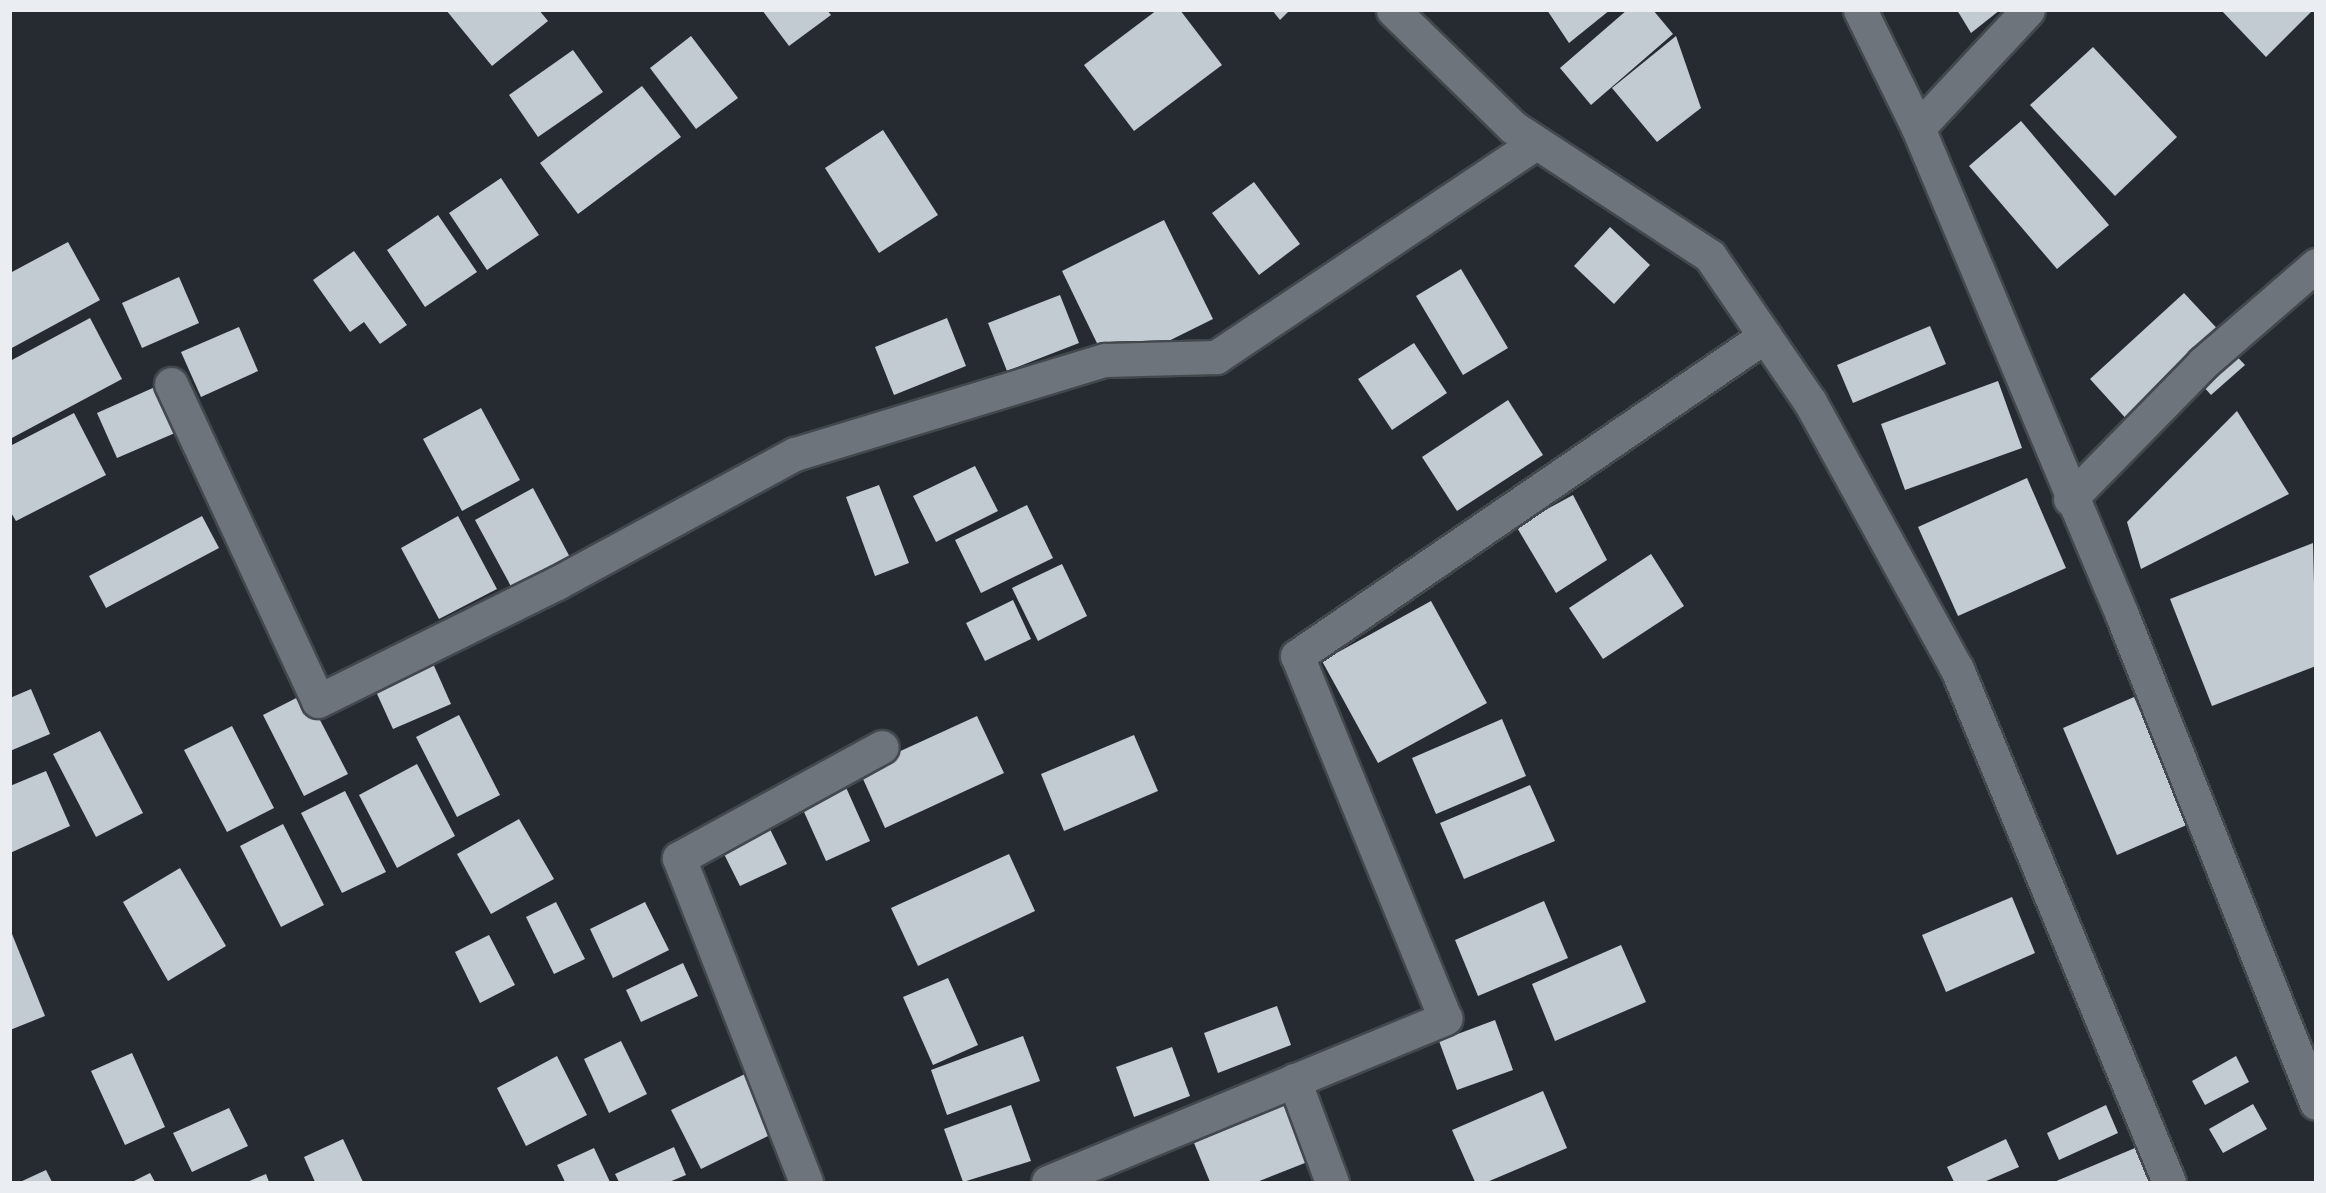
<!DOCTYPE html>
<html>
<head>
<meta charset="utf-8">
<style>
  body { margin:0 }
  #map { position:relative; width:2326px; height:1193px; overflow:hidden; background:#252b31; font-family:Inter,sans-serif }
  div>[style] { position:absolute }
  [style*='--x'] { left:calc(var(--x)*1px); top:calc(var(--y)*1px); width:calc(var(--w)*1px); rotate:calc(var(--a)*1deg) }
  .building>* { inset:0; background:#c2cad2 }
  .roads { filter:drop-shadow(2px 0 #43484d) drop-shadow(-2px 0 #43484d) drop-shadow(0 2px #43484d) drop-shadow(0 -2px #43484d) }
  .minor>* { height:33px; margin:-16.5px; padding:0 16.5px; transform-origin:16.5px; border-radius:16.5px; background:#6d747b }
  span { translate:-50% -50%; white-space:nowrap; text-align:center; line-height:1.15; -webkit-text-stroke:6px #101316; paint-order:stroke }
  .frame { position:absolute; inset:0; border:12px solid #eaeef2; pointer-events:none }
</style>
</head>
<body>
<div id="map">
  <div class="building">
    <div style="clip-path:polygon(446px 10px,539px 10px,548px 21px,492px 66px)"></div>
    <div style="clip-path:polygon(762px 10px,827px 10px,831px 15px,789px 46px)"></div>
    <div style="clip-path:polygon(1157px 10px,1180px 10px,1222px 65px,1134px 131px,1084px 65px)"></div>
    <div style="clip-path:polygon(1272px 10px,1290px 10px,1280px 20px)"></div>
    <div style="clip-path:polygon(1547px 10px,1610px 10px,1569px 43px)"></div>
    <div style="clip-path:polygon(1627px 10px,1653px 10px,1673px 34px,1591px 105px,1560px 68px)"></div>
    <div style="clip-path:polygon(1957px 10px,2000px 10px,1971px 33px)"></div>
    <div style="clip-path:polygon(2221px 10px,2313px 10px,2266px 57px)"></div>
    <div style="clip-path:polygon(691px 36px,738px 98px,696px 129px,650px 68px)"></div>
    <div style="clip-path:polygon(1676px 36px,1701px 108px,1657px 142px,1612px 88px)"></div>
    <div style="clip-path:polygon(2093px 47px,2177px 137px,2115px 196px,2030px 105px)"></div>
    <div style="clip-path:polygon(573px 50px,603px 92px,538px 137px,509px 95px)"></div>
    <div style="clip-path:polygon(642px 86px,681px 137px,578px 214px,540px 163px)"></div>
    <div style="clip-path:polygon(2021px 121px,2109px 225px,2057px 269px,1969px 166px)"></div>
    <div style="clip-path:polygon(883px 130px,938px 215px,879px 253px,825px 168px)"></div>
    <div style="clip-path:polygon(501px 178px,539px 235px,487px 270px,449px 213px)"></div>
    <div style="clip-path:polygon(1254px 182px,1300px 244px,1259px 275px,1212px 213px)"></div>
    <div style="clip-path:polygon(438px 215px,477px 272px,425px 307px,387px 250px)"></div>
    <div style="clip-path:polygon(1164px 220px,1213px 319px,1110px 370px,1062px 271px)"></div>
    <div style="clip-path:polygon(1610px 227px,1650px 265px,1614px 304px,1574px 266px)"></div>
    <div style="clip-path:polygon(68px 242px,100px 300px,10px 349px,10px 273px)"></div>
    <div style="clip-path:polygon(354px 251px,407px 325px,380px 344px,364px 322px,350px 332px,313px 280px)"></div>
    <div style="clip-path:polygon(1461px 269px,1508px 348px,1463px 375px,1416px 296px)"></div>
    <div style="clip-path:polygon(179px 277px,199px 323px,142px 348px,122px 303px)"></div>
    <div style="clip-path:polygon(2184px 293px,2225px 337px,2130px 423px,2090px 379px)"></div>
    <div style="clip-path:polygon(1060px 295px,1079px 343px,1007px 371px,988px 323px)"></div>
    <div style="clip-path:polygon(90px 318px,122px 379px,10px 439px,10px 361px)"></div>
    <div style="clip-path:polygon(947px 318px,966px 366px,894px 395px,875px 347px)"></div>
    <div style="clip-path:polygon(1930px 326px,1946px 364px,1853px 403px,1837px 365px)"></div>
    <div style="clip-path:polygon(239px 327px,258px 371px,201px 397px,181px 352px)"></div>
    <div style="clip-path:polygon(1414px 343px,1447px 393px,1392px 430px,1358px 379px)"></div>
    <div style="clip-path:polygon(2227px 346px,2245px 365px,2211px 395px,2194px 376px)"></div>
    <div style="clip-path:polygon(1998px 381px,2022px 448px,1905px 490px,1881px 424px)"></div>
    <div style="clip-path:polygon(155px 387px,175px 433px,117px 458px,97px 413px)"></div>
    <div style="clip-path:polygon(1508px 400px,1543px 455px,1457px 511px,1422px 457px)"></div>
    <div style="clip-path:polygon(481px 408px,520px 480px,462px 511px,423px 439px)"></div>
    <div style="clip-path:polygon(2237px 411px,2289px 494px,2141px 569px,2127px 522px)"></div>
    <div style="clip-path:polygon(74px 413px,106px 475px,16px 521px,10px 511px,10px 446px)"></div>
    <div style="clip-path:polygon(975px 466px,998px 511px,936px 542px,913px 496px)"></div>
    <div style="clip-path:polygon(2027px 478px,2066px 568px,1958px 616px,1918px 527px)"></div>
    <div style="clip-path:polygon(879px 485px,909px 563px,875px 576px,846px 497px)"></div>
    <div style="clip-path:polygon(533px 488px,572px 561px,514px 592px,475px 520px)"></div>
    <div style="clip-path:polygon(1573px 495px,1607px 560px,1556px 593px,1516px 526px)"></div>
    <div style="clip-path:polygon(1027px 505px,1053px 558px,981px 593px,955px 540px)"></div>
    <div style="clip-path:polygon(202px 516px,219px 548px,106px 608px,89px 576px)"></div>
    <div style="clip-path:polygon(458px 516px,497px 589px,439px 619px,401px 548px)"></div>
    <div style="clip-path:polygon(2313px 543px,2316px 666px,2212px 706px,2170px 599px)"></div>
    <div style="clip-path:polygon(1651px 554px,1684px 606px,1603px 659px,1569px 608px)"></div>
    <div style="clip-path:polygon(1062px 564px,1087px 616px,1038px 641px,1012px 588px)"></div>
    <div style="clip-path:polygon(1013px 600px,1031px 639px,985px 661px,966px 623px)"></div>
    <div style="clip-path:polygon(1431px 601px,1487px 703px,1378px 763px,1322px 661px)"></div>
    <div style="clip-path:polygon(431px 659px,451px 704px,393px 729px,373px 685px)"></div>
    <div style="clip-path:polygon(31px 689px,50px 734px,10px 751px,10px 698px)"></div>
    <div style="clip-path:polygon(306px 693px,348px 774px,304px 796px,263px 715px)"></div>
    <div style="clip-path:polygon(2134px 697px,2189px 824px,2117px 855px,2063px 728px)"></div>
    <div style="clip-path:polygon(459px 715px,500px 795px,457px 817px,416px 737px)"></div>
    <div style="clip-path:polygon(977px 716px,1004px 773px,885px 828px,859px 770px)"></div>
    <div style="clip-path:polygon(1502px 719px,1526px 776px,1436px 814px,1412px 758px)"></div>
    <div style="clip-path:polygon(232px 726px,274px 808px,227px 832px,184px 750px)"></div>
    <div style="clip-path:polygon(100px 731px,143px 813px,96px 837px,53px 754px)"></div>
    <div style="clip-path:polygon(1134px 735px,1158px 791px,1064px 831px,1041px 774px)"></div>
    <div style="clip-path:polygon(417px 764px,455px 836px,397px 868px,359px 795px)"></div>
    <div style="clip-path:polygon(46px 771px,70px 826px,10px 853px,10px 786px)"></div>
    <div style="clip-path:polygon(840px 774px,870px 841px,826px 861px,796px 794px)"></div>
    <div style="clip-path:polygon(1530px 785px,1555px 841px,1464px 879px,1440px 823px)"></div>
    <div style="clip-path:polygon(345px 791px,386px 872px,342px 893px,301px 813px)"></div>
    <div style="clip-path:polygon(519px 819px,554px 879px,491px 914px,457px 854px)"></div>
    <div style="clip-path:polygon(283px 824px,324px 905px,281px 927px,240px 846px)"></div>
    <div style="clip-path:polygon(768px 825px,787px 864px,740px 886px,721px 848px)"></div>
    <div style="clip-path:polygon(1009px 854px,1035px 911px,918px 966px,891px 908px)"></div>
    <div style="clip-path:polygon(180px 868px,226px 946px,168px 981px,123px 902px)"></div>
    <div style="clip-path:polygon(2012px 897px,2035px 953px,1946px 992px,1922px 935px)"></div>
    <div style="clip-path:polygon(1544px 901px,1568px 958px,1478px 996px,1455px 940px)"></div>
    <div style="clip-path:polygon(556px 902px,585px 959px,554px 974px,526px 917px)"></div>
    <div style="clip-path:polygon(645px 902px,669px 950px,613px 978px,590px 929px)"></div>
    <div style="clip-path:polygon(10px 929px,45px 1016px,10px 1030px)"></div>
    <div style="clip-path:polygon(489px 935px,515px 985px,480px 1003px,455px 952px)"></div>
    <div style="clip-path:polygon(1621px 945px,1646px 1002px,1555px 1041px,1532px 984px)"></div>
    <div style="clip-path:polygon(683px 963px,698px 996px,641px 1022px,626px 990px)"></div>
    <div style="clip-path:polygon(948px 978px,978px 1045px,933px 1065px,903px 997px)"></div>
    <div style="clip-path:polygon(1277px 1006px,1291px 1045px,1218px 1073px,1204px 1033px)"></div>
    <div style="clip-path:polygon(1495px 1020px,1513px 1070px,1457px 1090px,1439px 1041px)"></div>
    <div style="clip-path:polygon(1023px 1036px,1040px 1081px,947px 1115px,931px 1070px)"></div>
    <div style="clip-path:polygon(621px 1041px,647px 1094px,609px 1113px,584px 1059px)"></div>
    <div style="clip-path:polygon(1172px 1047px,1190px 1096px,1134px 1117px,1116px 1067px)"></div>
    <div style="clip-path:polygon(132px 1053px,165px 1127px,125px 1145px,91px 1071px)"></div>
    <div style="clip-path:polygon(557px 1056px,587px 1115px,526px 1146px,497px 1088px)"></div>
    <div style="clip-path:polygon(2236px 1056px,2249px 1082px,2205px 1105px,2192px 1081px)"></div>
    <div style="clip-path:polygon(749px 1072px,778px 1131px,701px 1169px,671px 1110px)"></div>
    <div style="clip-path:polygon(1543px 1091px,1567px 1148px,1487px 1182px,1475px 1182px,1452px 1130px)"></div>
    <div style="clip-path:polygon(1287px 1104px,1310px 1161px,1257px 1182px,1210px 1182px,1194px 1143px)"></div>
    <div style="clip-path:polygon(2253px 1104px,2267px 1129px,2223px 1153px,2209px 1129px)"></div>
    <div style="clip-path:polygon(1011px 1105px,1031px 1161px,963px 1182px,944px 1129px)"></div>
    <div style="clip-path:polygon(2106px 1105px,2118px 1133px,2059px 1160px,2047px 1133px)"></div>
    <div style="clip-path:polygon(229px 1108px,248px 1146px,192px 1172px,173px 1133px)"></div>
    <div style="clip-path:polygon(343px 1139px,363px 1182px,315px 1182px,304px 1157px)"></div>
    <div style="clip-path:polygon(2006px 1139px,2019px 1167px,1984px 1182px,1954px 1182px,1947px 1167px)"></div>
    <div style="clip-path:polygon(674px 1147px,686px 1175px,669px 1182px,619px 1182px,615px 1174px)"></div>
    <div style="clip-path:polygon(594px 1148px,610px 1182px,565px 1182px,557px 1165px)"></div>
    <div style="clip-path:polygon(2135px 1148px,2149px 1182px,2054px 1182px)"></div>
    <div style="clip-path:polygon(46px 1170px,52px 1182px,20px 1182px)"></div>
    <div style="clip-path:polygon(150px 1173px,155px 1182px,132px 1182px)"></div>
    <div style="clip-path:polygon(266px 1174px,269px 1182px,247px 1182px)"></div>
  </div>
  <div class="roads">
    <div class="minor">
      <div style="--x:1393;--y:10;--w:168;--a:44.3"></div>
      <div style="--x:1513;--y:127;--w:235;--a:33.2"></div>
      <div style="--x:1710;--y:256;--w:177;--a:55.6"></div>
      <div style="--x:1810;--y:402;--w:305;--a:61.2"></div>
      <div style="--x:1957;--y:669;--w:555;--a:67.55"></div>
      <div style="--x:1860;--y:10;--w:131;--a:63.8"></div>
      <div style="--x:1918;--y:128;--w:528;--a:67.27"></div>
      <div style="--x:2122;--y:615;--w:525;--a:68.32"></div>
      <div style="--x:1918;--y:128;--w:161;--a:-47"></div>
      <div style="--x:171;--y:384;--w:349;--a:65.1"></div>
      <div style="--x:318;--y:701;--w:267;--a:-26.3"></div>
      <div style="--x:557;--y:583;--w:271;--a:-28.5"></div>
      <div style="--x:795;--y:454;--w:324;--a:-16.9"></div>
      <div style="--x:1105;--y:360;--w:111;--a:-1.5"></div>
      <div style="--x:1216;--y:357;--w:385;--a:-33.8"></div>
      <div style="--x:2070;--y:499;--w:190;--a:-45.6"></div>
      <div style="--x:2203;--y:363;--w:150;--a:-40.9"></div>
      <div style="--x:1294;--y:1080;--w:109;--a:69.6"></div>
      <div style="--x:806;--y:1182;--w:348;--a:-111.4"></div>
      <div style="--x:679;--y:858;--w:231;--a:-28.7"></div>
      <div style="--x:1048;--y:1182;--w:430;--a:-22.4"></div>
      <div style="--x:1445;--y:1018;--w:391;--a:-112.2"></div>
      <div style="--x:1297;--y:656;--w:567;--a:-34.36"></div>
    </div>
  </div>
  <div class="frame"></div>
</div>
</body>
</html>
